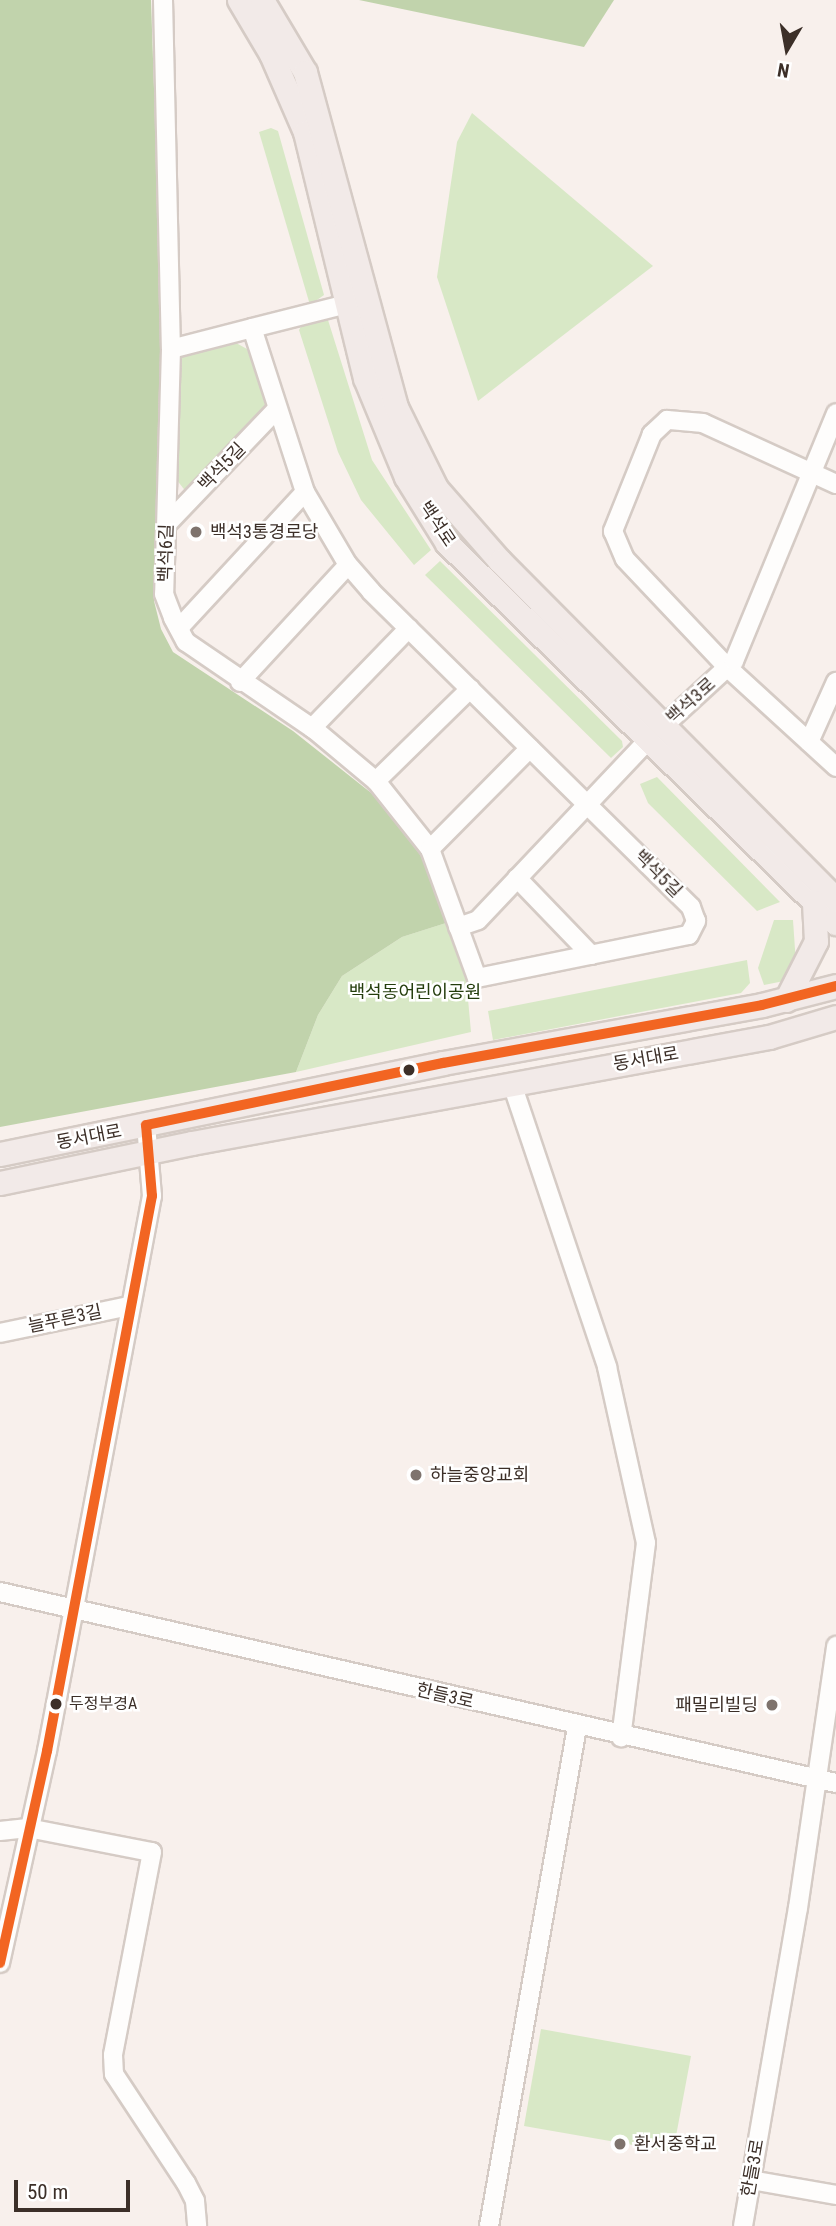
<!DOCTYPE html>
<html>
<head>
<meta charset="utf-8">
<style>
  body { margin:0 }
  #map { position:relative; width:836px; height:2226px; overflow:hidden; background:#f8f0ec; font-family:"Roboto Condensed","Noto Sans KR",sans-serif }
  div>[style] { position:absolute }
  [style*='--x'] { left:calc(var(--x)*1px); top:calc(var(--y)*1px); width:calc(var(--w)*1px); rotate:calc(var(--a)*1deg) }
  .green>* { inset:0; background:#d8e8c6 }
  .forest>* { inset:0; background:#c1d3ac }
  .roads { filter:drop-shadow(2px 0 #d5cbc5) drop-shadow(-2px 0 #d5cbc5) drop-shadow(0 2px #d5cbc5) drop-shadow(0 -2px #d5cbc5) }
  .minor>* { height:18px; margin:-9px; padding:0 9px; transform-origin:9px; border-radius:9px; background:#fefdfc }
  .major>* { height:23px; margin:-11.5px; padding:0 11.5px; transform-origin:11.5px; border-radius:11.5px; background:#f2eae8 }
  .bus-1>* { height:10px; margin:-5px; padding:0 5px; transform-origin:5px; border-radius:5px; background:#f26522 }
  .dots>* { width:19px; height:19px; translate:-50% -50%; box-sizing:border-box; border:4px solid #fff; border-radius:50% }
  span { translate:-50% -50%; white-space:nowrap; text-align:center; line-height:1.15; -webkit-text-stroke:5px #fff; paint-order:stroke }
  .bus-label { font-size:16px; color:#3c2f28 }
  .left { translate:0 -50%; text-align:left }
  .street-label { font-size:18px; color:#3c2f28 }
  .poi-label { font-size:18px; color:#3c2f28 }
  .right { translate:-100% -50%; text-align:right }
  .park-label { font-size:18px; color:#243d0d }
  .north { position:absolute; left:752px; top:14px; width:70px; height:70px; -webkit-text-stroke:5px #fff; paint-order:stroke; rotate:190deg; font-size:19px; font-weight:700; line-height:28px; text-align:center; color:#3c2f28 }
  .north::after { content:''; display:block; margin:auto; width:24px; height:32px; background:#3c2f28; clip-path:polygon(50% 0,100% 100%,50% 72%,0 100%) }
  .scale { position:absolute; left:14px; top:2180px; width:116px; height:32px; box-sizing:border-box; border:4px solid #3c2f28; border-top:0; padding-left:9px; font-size:21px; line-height:24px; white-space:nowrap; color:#3c2f28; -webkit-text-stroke:5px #fff; paint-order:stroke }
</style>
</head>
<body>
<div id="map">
  <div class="green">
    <div style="clip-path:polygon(472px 113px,653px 266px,478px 401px,437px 277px,457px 142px)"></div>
    <div style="clip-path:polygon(271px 128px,278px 131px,324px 295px,310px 305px,259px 132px)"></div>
    <div style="clip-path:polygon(328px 320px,372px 460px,431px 550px,414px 565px,361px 500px,338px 452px,299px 330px,302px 325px)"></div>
    <div style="clip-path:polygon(227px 338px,247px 349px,266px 402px,265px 413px,187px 493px,172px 474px,178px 355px)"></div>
    <div style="clip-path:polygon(440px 561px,622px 741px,623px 747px,611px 758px,425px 575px)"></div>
    <div style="clip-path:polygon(657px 777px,780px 902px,757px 911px,648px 803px,640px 784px)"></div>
    <div style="clip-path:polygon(774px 920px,793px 920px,796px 964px,784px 981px,764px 985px,758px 968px)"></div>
    <div style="clip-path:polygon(446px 923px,466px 977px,471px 1032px,296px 1072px,318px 1015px,342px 976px,402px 937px)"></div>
    <div style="clip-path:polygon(747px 960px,750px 983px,741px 993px,493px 1040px,488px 1011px)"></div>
    <div style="clip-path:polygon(541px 2029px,691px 2056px,673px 2152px,524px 2126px)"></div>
  </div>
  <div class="forest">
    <div style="clip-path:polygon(0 0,151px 0,163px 354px,154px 601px,161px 629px,173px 652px,293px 731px,375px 796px,426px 862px,446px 923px,402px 937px,342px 976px,318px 1015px,296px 1072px,0 1127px)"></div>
    <div style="clip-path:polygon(359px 0,614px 0,584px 47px)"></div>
  </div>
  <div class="roads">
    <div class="minor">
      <div style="--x:163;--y:0;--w:349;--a:88.7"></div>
      <div style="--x:171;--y:349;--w:245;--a:91.6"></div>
      <div style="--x:164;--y:594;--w:26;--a:69"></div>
      <div style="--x:173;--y:618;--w:27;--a:62"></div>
      <div style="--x:186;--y:642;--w:156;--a:34.3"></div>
      <div style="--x:315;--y:730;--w:80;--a:39.9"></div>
      <div style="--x:376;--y:781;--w:87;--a:51.5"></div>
      <div style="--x:430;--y:849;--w:137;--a:70"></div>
      <div style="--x:477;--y:978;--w:216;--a:-11.5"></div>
      <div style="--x:689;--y:935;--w:16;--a:-63"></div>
      <div style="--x:696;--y:921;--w:15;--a:-110"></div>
      <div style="--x:691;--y:907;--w:450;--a:-135.4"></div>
      <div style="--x:371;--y:591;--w:35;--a:-131"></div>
      <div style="--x:348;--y:565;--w:85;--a:-120.5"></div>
      <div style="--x:305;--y:492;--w:172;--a:-107.9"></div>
      <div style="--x:252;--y:328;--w:98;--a:-14.2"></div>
      <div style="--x:171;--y:349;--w:84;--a:-14.5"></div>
      <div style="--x:836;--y:484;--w:146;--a:-155.4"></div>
      <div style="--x:703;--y:423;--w:36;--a:-175"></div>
      <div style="--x:667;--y:420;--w:21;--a:137"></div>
      <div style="--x:652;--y:434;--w:105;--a:111.9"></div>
      <div style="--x:613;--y:531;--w:30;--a:67"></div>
      <div style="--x:625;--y:559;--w:149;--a:46.6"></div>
      <div style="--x:727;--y:667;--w:148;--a:42.5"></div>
      <div style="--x:167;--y:524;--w:158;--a:-46.3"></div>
      <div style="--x:179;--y:628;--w:185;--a:-47.2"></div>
      <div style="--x:240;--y:682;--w:159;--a:-47.3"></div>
      <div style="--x:312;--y:728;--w:139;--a:-45.9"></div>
      <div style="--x:809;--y:742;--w:66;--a:-65.8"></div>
      <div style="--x:376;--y:781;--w:132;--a:-44.4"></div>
      <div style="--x:430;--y:849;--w:142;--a:-45.3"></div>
      <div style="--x:517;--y:878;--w:107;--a:46.1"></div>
      <div style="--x:458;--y:927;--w:21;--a:-19"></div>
      <div style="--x:478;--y:920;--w:246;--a:-46.6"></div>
      <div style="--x:647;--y:741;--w:118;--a:-42.6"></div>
      <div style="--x:734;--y:661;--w:268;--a:-67.6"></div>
      <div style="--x:512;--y:1084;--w:299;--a:71.4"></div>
      <div style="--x:607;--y:1367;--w:180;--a:77.5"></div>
      <div style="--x:646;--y:1543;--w:196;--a:97.3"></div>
      <div style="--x:0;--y:1333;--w:132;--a:-11.8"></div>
      <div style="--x:0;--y:1592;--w:858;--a:12.87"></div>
      <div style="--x:0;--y:1831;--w:28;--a:-6"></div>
      <div style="--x:28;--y:1828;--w:126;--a:11"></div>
      <div style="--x:152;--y:1852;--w:207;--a:100.9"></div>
      <div style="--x:113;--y:2055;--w:19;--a:87"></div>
      <div style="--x:114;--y:2074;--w:131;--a:56.6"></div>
      <div style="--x:186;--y:2183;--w:20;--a:63"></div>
      <div style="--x:195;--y:2201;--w:25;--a:85"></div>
      <div style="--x:0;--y:1963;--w:217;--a:-77.5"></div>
      <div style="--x:47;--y:1751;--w:565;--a:-79.29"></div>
      <div style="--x:152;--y:1196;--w:71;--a:-94.8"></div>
      <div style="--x:751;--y:2180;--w:86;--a:10"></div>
      <div style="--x:489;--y:2226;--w:507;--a:-80"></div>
      <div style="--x:743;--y:2226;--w:323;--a:-80.2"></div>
      <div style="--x:798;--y:1908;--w:265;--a:-81.7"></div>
    </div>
    <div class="major">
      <div style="--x:239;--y:0;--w:63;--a:59.3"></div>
      <div style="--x:271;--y:54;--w:85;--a:66.4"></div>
      <div style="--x:305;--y:132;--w:253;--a:76.3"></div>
      <div style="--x:365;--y:378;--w:107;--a:67.5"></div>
      <div style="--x:406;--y:477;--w:78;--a:58.2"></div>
      <div style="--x:447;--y:543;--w:544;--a:44.33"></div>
      <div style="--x:262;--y:0;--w:84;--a:59.2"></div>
      <div style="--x:305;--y:72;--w:347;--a:74.8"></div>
      <div style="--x:396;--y:407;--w:90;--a:63.7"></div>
      <div style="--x:436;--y:488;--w:97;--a:48.8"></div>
      <div style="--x:500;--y:561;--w:477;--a:45.2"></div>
      <div style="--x:786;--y:1000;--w:66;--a:-63"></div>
      <div style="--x:816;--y:941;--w:39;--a:-93"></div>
      <div style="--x:0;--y:1154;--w:452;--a:-11.6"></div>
      <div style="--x:443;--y:1063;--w:324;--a:-10.3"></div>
      <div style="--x:762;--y:1005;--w:76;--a:-14.4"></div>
      <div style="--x:0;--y:1183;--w:196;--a:-11.8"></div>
      <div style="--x:192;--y:1143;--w:587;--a:-10.41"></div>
      <div style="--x:769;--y:1037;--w:70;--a:-16.6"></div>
    </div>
  </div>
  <div class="bus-1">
    <div style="--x:0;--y:1963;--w:217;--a:-77.5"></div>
    <div style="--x:47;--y:1751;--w:565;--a:-79.29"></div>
    <div style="--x:152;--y:1196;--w:71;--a:-94.8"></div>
    <div style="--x:146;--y:1125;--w:303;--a:-11.8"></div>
    <div style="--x:443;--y:1063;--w:324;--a:-10.3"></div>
    <div style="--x:762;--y:1005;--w:76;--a:-14.4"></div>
  </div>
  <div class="dots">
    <div style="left:196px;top:532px;background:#7e736d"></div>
    <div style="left:409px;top:1070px;background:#3c2f28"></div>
    <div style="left:416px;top:1475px;background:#7e736d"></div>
    <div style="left:56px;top:1704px;background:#3c2f28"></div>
    <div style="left:772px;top:1705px;background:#7e736d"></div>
    <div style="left:620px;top:2144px;background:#7e736d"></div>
  </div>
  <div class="bus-label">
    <span class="left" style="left:69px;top:1704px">두정부경A</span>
  </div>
  <div class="street-label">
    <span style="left:222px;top:467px;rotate:-46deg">백석5길</span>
    <span style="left:437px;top:524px;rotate:56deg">백석로</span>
    <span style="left:166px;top:553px;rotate:-88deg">백석6길</span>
    <span style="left:691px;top:701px;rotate:-42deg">백석3로</span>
    <span style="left:658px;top:874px;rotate:45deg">백석5길</span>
    <span style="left:646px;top:1059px;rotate:-10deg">동서대로</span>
    <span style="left:89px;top:1137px;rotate:-11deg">동서대로</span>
    <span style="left:65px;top:1319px;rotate:-12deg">늘푸른3길</span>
    <span style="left:445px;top:1696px;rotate:13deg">한들3로</span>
    <span style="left:753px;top:2168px;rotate:-80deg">한들3로</span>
  </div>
  <div class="poi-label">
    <span class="left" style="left:210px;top:532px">백석3통경로당</span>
    <span class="left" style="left:430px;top:1475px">하늘중앙교회</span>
    <span class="right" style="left:758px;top:1705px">패밀리빌딩</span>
    <span class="left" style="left:634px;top:2144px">환서중학교</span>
  </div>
  <div class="park-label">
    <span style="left:415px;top:992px">백석동어린이공원</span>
  </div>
  <div class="north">N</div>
  <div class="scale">50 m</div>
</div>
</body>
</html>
